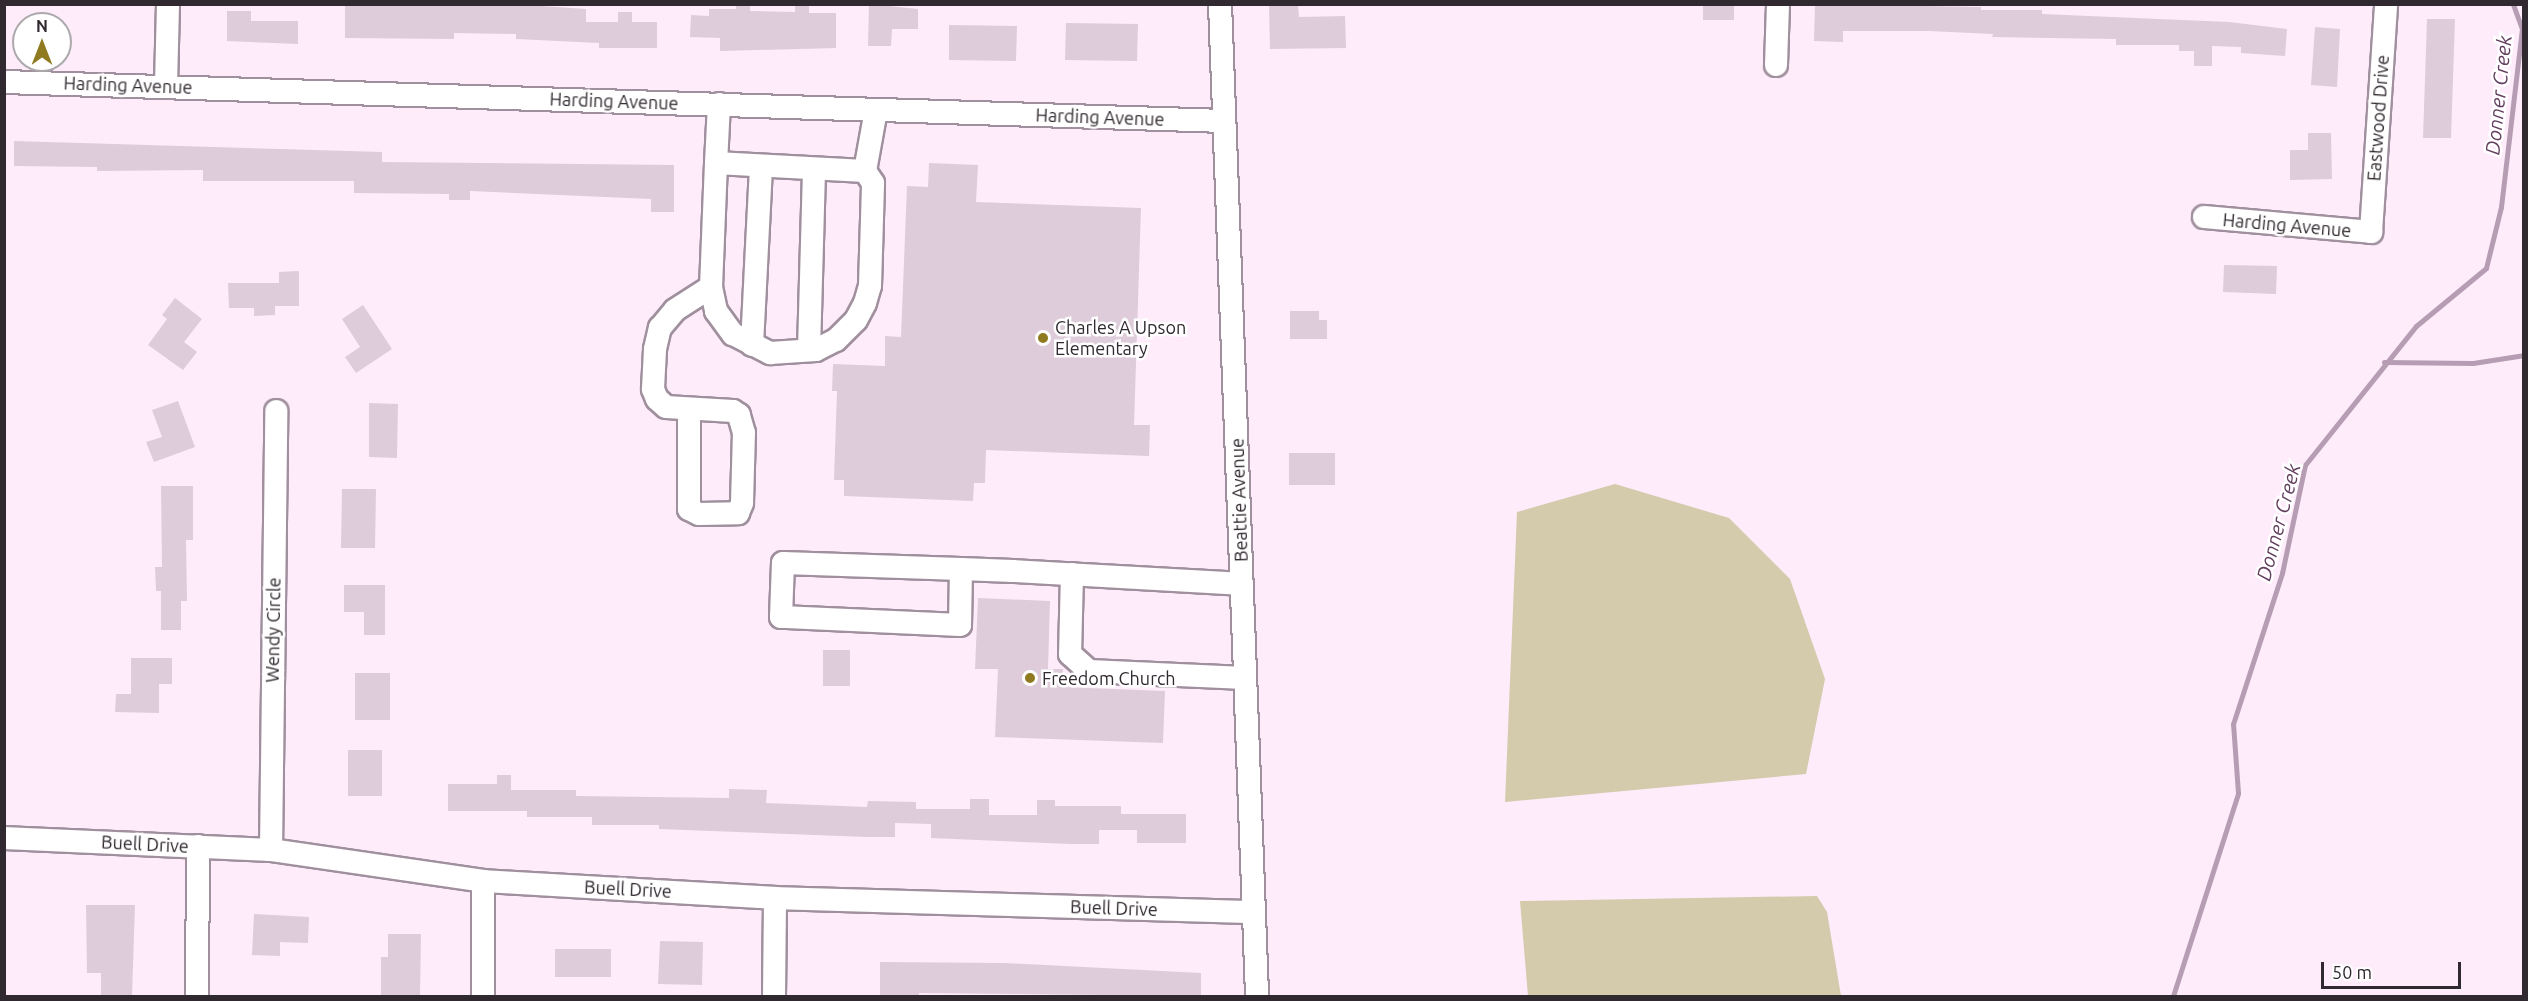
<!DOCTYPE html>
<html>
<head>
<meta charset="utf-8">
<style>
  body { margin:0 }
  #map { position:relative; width:2528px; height:1001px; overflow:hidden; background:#feecfb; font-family:Ubuntu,sans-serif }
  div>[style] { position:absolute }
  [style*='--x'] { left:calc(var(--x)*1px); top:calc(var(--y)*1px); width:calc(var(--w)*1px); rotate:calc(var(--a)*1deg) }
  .green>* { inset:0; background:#d3cbac }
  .stream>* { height:5px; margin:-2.5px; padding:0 2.5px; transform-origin:2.5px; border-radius:2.5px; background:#b69db3 }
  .building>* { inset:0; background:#deccdb }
  .roads { filter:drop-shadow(2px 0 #a0909e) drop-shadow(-2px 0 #a0909e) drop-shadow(0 2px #a0909e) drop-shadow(0 -2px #a0909e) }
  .minor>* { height:22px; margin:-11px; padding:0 11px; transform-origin:11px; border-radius:11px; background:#fff }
  .dots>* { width:16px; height:16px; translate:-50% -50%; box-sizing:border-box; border:3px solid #fff; border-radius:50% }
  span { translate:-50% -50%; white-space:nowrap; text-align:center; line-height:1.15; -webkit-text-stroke:5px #fff; paint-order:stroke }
  .street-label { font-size:18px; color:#30292f }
  .poi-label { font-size:18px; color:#30292f }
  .left { translate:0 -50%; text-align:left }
  .water-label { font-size:20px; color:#623d5e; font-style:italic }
  .frame { position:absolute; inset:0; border:6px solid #30292f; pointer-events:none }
  .north { position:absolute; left:12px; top:12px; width:60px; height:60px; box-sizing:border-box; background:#fff; border:2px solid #aca9ac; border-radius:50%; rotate:0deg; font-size:16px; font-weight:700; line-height:24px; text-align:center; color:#30292f }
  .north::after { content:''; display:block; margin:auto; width:21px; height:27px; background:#8f7a1f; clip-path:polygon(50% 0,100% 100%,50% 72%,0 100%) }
  .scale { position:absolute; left:2321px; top:962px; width:140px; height:27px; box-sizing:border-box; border:3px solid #30292f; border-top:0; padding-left:8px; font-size:18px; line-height:21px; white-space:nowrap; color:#30292f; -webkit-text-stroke:4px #fff; paint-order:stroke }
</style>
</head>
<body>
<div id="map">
  <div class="green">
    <div style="clip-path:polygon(1615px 484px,1729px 518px,1790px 579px,1825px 679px,1806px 774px,1505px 802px,1517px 512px)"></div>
    <div style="clip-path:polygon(1817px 896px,1827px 912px,1841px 996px,1528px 996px,1520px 901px)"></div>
  </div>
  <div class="stream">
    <div style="--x:2384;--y:362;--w:89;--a:0.6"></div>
    <div style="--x:2473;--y:363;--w:52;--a:-8.9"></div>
    <div style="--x:2173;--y:996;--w:213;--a:-72.2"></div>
    <div style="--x:2238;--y:793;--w:69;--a:-94.1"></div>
    <div style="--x:2233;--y:724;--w:159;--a:-72"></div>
    <div style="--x:2282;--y:573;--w:110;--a:-78"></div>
    <div style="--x:2305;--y:465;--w:178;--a:-51.4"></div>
    <div style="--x:2416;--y:326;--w:91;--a:-39.6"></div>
    <div style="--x:2486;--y:268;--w:63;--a:-76.2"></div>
    <div style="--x:2501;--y:207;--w:179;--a:-83.3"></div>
    <div style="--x:2522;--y:29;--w:27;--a:-110"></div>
  </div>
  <div class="building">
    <div style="clip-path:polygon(513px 4px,586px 9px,586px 22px,618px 22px,618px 12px,632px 12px,632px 22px,657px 22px,657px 48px,599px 48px,599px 43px,516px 39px,516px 34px,454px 33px,454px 39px,345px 38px,345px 5px)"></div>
    <div style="clip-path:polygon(736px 4px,750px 4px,750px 11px,795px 12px,795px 4px,809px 4px,809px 13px,836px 13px,836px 48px,720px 51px,720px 38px,690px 37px,691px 15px,709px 16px,709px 9px,736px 9px)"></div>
    <div style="clip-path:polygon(869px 4px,918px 9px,918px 29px,892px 29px,891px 46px,868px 46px)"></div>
    <div style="clip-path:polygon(1269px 4px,1298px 4px,1299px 17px,1345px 16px,1346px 48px,1270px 49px)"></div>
    <div style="clip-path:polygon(1703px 4px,1734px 4px,1734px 20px,1703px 20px)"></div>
    <div style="clip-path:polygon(1815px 4px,1981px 7px,1981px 10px,2042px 10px,2042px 14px,2229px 22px,2287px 29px,2285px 56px,2241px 53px,2241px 47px,2212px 46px,2212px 66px,2194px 66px,2194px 51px,2179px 51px,2179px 45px,2116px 45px,2116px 39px,1992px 37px,1993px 34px,1929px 31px,1843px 31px,1843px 42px,1814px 41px)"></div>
    <div style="clip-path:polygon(227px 11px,251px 11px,251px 21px,298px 21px,298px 44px,227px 41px)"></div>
    <div style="clip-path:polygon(2427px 19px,2455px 19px,2451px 138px,2423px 138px)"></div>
    <div style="clip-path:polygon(1066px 23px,1138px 24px,1137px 61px,1065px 60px)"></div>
    <div style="clip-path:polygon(949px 25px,1017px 26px,1016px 61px,949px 60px)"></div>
    <div style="clip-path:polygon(2315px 27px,2340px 29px,2337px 87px,2311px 85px)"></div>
    <div style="clip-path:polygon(2308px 133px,2331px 133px,2332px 179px,2290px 180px,2290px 150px,2308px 150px)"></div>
    <div style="clip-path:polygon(14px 141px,382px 152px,382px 162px,674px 165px,674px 212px,651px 212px,651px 199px,470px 191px,470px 200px,449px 200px,449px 194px,354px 193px,354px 181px,203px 181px,203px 170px,97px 171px,97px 167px,14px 166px)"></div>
    <div style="clip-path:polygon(929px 163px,978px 165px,976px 202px,1141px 208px,1134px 425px,1150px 425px,1149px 456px,986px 450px,985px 483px,974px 483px,973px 501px,844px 496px,844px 480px,834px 480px,837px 391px,832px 391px,833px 364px,885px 366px,885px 336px,901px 337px,907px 186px,928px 187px)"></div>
    <div style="clip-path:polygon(2224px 265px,2277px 266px,2276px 294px,2223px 292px)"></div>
    <div style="clip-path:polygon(299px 271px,299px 306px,275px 306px,275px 315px,254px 316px,254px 308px,229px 308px,228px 283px,279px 283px,279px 272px)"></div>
    <div style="clip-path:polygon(175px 298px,202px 319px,184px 342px,197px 352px,183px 370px,148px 345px,167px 319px,162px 315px)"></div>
    <div style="clip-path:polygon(363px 305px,392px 349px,356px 373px,345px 357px,360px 347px,342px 319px)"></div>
    <div style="clip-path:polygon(1290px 311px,1319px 311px,1319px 320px,1327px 320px,1327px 339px,1290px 339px)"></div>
    <div style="clip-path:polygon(178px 401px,195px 447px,154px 462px,146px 442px,162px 437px,152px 410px)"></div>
    <div style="clip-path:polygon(369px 403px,398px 404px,397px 458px,369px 457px)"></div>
    <div style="clip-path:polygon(1289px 453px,1335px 453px,1335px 485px,1289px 485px)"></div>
    <div style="clip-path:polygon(161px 486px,193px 486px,193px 540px,186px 540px,187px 601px,181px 601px,181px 630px,161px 630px,161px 591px,156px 591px,155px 567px,162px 567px)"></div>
    <div style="clip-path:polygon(342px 489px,376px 489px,375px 548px,341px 548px)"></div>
    <div style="clip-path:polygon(344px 585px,385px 585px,385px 635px,364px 635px,364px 612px,344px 612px)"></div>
    <div style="clip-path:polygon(978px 598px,1050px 601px,1048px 669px,1063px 669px,1062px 687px,1165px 691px,1163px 743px,995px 737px,998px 669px,975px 669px)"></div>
    <div style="clip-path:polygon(823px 650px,850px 650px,850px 686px,823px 686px)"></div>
    <div style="clip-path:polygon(131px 658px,172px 658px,172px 684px,159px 684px,159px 713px,115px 712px,116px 694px,131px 694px)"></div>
    <div style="clip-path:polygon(355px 673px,390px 673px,390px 720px,355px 720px)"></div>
    <div style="clip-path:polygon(348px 750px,382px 750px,382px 796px,348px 796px)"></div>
    <div style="clip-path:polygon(497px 775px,511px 775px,511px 790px,576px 790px,576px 796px,729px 798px,729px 789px,767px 790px,766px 803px,867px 807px,868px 801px,916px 802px,916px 809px,970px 809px,970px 799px,989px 799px,989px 815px,1037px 815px,1037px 800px,1055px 800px,1055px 806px,1121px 806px,1121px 814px,1186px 814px,1186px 843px,1137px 843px,1137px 830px,1099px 830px,1099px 844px,1070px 844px,931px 838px,931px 824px,895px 823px,895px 837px,867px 837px,659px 829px,659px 825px,592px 825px,592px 817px,527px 817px,527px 811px,448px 811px,448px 784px,497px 784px)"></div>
    <div style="clip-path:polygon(86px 905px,135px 905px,132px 996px,101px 996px,101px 973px,87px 973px)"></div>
    <div style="clip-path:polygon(254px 914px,309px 917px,308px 943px,280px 942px,280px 956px,252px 955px)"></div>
    <div style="clip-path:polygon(388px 934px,421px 934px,420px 996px,381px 996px,381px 957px,388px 957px)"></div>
    <div style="clip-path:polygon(660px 941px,703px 942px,702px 985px,658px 984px)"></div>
    <div style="clip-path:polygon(555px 949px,611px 949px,611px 977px,555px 977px)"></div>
    <div style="clip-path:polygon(880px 962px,1004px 963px,1201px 973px,1201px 996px,919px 993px,919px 996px,880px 996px)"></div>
  </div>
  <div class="roads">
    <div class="minor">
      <div style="--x:1220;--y:4;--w:993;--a:87.86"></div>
      <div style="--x:1776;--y:65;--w:61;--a:-88.1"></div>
      <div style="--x:4;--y:82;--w:1221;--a:1.83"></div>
      <div style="--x:166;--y:86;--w:82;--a:-88.6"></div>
      <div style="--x:719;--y:104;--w:59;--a:92.9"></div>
      <div style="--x:716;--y:163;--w:149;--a:3.1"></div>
      <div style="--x:865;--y:171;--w:62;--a:-79.8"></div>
      <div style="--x:716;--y:163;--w:124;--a:92.3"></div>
      <div style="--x:711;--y:287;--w:25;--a:78"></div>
      <div style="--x:716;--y:311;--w:29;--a:54"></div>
      <div style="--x:733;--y:334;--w:42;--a:27.2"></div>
      <div style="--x:770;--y:353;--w:46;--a:-3.7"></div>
      <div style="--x:816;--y:350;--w:22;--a:-27"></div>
      <div style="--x:836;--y:340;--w:28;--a:-45"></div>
      <div style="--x:856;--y:320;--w:19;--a:-62"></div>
      <div style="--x:865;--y:303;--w:18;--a:-74"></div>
      <div style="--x:870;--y:286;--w:103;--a:-88.3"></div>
      <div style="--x:873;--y:183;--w:14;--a:-124"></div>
      <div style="--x:2204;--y:217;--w:168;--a:5.1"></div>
      <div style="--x:2371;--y:232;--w:228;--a:-86.2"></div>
      <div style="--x:752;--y:345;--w:179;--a:-87.1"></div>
      <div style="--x:809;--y:350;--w:181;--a:-88.4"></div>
      <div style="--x:689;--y:410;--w:99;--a:90"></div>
      <div style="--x:689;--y:509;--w:11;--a:27"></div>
      <div style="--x:699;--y:514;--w:39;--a:-1"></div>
      <div style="--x:738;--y:513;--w:11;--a:-68"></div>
      <div style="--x:742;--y:503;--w:70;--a:-88.4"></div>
      <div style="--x:744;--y:433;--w:19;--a:-106"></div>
      <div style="--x:739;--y:415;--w:7;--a:-146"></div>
      <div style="--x:733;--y:411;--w:67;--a:-176.6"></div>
      <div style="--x:666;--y:407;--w:12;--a:-138"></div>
      <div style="--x:657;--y:399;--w:11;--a:-112"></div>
      <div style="--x:653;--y:389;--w:40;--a:-87.1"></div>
      <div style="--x:655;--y:349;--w:22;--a:-77"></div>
      <div style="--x:660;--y:328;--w:23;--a:-50"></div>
      <div style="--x:675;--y:310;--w:43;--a:-32.6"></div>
      <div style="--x:961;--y:569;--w:56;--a:91"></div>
      <div style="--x:960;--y:625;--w:179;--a:-177.4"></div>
      <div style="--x:781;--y:617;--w:54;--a:-87.9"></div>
      <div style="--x:783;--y:563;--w:178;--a:1.9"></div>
      <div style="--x:961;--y:569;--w:52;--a:2.2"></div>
      <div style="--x:1013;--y:571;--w:229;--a:3.2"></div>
      <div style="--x:1072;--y:574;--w:80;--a:91.4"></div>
      <div style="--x:1070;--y:654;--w:25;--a:42"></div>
      <div style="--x:1089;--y:671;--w:156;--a:2.6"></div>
      <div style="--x:4;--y:838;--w:267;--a:2.6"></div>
      <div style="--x:271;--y:850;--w:214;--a:8.3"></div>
      <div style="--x:483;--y:881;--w:292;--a:3.3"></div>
      <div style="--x:775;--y:898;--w:479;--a:1.7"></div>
      <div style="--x:271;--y:850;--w:439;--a:-89.3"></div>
      <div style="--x:483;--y:881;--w:115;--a:90"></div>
      <div style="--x:197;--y:996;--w:150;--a:-89.6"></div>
      <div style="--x:774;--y:996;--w:98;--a:-89.4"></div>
    </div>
  </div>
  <div class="dots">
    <div style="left:1043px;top:338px;background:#8f7a1f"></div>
    <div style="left:1030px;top:678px;background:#8f7a1f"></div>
  </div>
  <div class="street-label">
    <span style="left:128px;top:85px;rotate:2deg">Harding Avenue</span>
    <span style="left:614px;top:101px;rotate:2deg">Harding Avenue</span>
    <span style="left:1100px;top:117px;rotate:2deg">Harding Avenue</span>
    <span style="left:2378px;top:118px;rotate:-86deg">Eastwood Drive</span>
    <span style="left:2287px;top:225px;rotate:5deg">Harding Avenue</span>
    <span style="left:1239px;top:500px;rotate:-92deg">Beattie Avenue</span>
    <span style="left:273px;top:630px;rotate:-89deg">Wendy Circle</span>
    <span style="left:145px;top:844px;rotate:3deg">Buell Drive</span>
    <span style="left:628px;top:889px;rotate:3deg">Buell Drive</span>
    <span style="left:1114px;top:908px;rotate:2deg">Buell Drive</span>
  </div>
  <div class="poi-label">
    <span class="left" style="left:1055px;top:338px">Charles A Upson<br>Elementary</span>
    <span class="left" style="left:1042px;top:678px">Freedom Church</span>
  </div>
  <div class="water-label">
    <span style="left:2498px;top:95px;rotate:-84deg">Donner Creek</span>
    <span style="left:2278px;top:522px;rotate:-75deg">Donner Creek</span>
  </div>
  <div class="frame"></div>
  <div class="north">N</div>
  <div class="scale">50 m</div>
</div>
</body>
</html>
